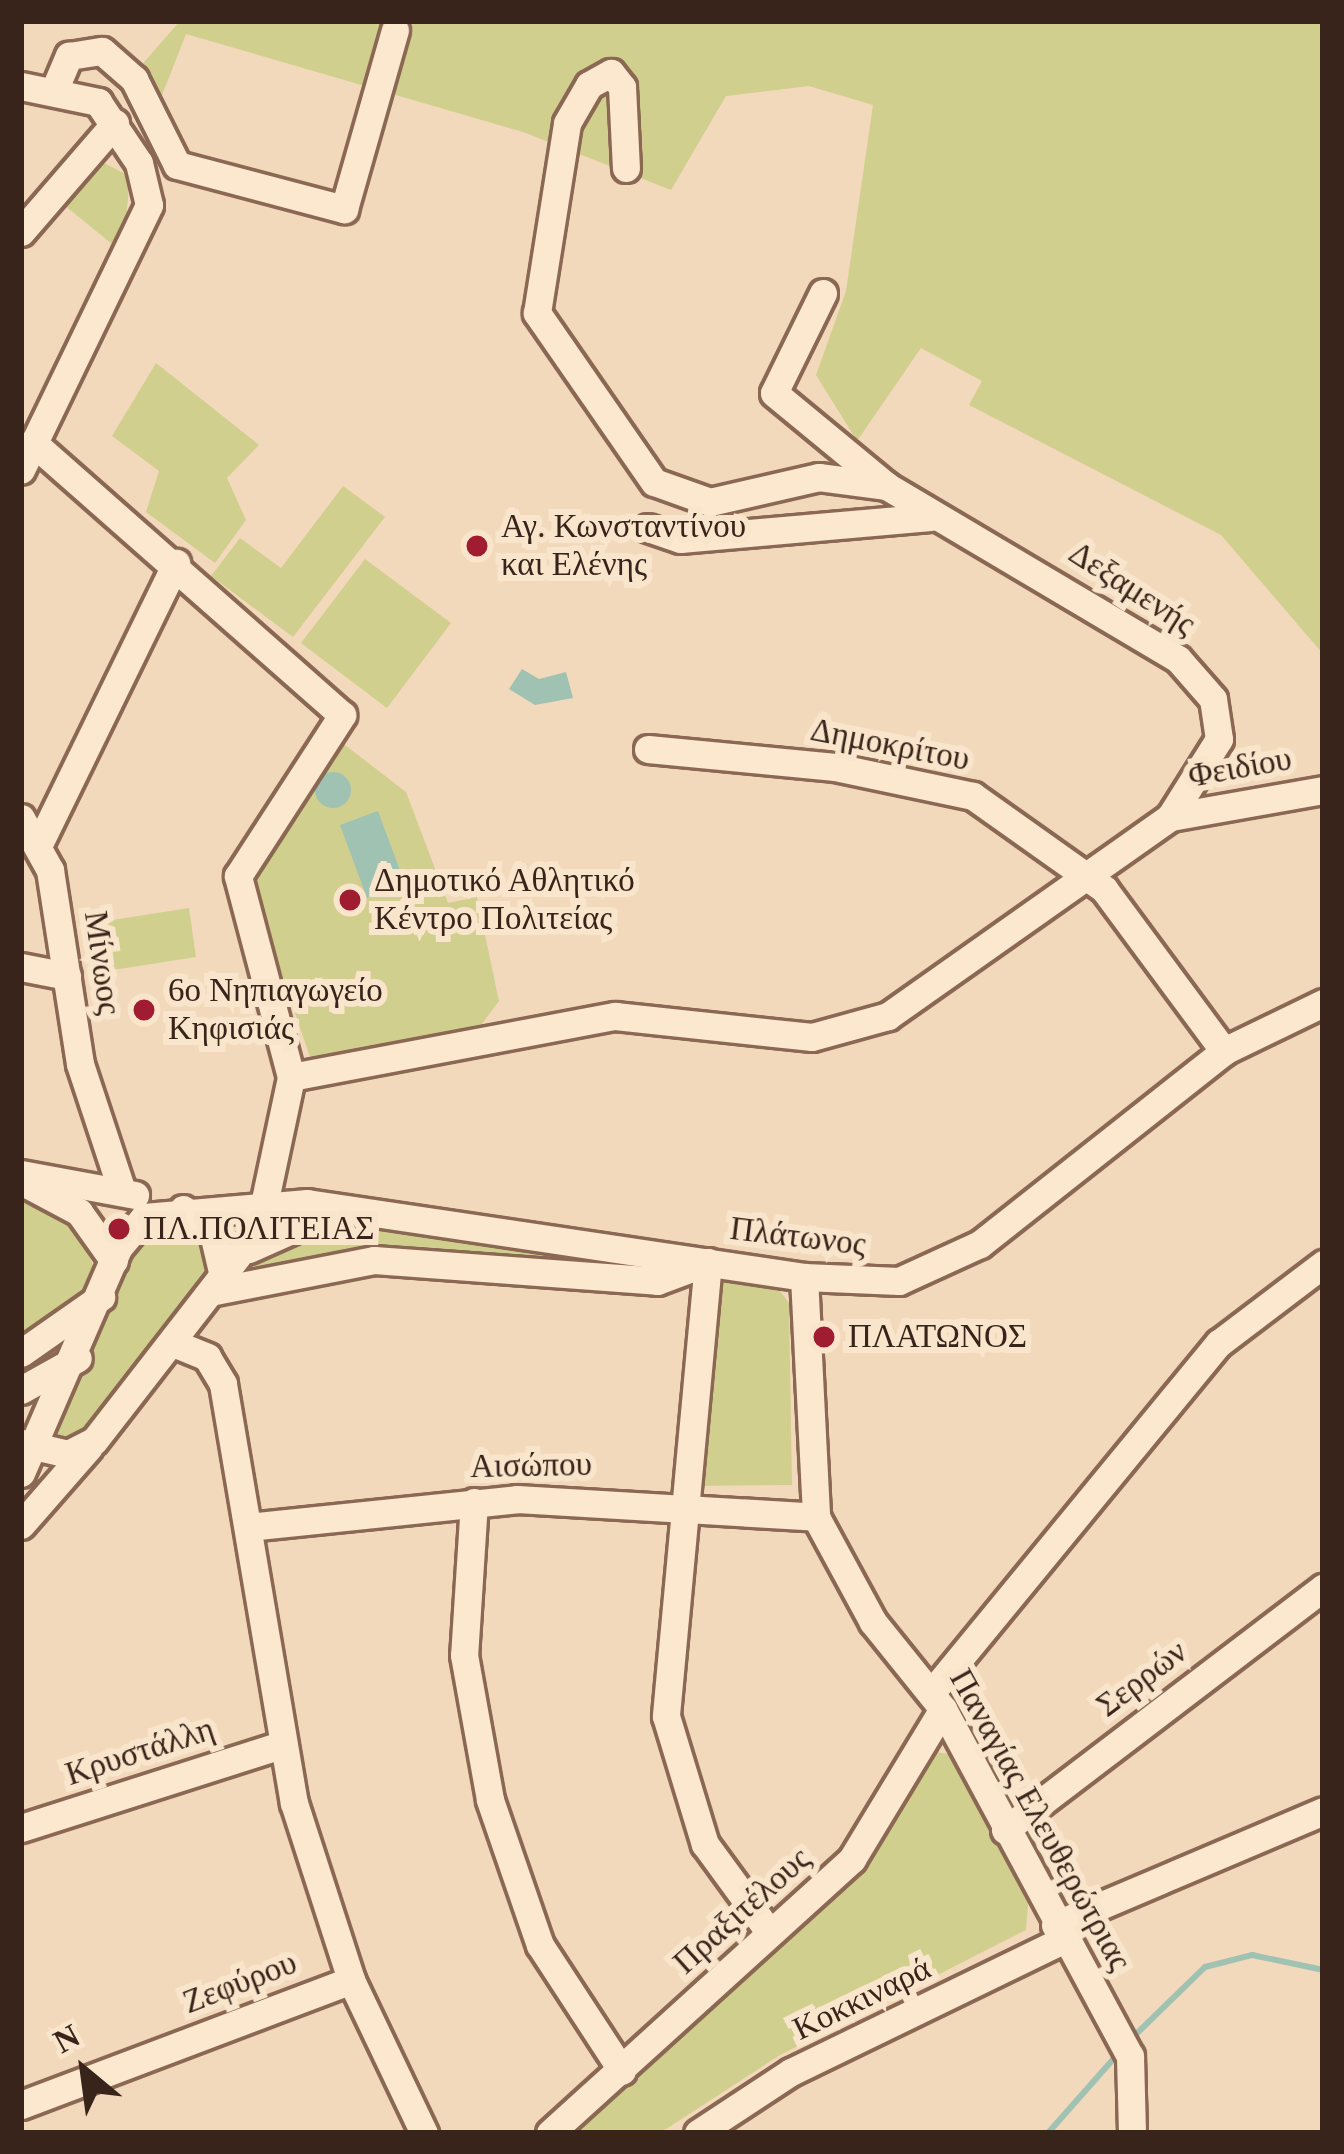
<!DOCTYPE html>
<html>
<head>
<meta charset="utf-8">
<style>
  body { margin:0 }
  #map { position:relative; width:1344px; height:2154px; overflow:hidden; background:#f2d9bb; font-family:Georgia,serif }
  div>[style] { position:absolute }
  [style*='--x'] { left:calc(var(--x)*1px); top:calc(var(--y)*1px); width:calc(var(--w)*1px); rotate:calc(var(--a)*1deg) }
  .green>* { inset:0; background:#d1cf8e }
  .water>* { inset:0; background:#9fc2b3 }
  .round { border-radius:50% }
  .stream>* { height:6px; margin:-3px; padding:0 3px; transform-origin:3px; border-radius:3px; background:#9fc2b3 }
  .roads { filter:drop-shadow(3px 0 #8b6853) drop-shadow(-3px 0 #8b6853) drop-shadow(0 3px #8b6853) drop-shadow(0 -3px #8b6853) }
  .minor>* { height:27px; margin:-13.5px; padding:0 13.5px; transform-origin:13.5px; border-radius:13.5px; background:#fce8ce }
  .dots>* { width:33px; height:33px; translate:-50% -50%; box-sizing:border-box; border:6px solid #f9e5cb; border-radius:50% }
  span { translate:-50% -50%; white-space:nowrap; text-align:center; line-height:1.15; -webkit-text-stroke:12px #f9e5cb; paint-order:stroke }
  .poi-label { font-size:33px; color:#38241a }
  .left { translate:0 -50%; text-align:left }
  .street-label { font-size:33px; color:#38241a }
  .frame { position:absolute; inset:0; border:24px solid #38241a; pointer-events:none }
  .north { position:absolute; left:24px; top:2010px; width:120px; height:120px; -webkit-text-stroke:9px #f9e5cb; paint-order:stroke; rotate:331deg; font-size:33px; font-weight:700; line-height:48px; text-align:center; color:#38241a }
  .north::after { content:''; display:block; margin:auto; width:42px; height:54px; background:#38241a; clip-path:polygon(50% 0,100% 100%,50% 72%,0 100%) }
</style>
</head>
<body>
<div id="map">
  <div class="green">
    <div style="clip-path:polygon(180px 21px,1323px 21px,1323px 654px,1221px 535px,969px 405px,982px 381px,921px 348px,857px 441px,816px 375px,846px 291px,873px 105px,809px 86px,726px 96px,671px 190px,523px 132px,186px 34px,157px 108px,138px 69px)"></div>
    <div style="clip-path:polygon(100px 161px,130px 176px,123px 253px,64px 205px)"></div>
    <div style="clip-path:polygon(156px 363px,259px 445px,227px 478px,246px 520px,215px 563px,146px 512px,159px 471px,112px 436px)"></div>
    <div style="clip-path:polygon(343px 486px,385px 517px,293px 637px,211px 576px,240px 538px,281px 568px)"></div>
    <div style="clip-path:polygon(365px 559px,451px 623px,387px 708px,301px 643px)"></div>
    <div style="clip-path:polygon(341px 742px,406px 792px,448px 903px,477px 897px,499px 1001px,481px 1025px,311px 1060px,253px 890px,264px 847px)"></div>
    <div style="clip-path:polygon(189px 908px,196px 957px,113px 970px,106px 921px)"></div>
    <div style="clip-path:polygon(21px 1202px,77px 1224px,97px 1276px,21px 1346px)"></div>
    <div style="clip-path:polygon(343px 1220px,645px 1263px,645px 1272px,247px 1271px,268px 1250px)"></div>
    <div style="clip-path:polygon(193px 1226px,210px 1250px,209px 1279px,78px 1445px,56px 1438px,139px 1229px)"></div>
    <div style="clip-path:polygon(717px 1276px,777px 1287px,789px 1303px,792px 1485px,687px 1486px)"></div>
    <div style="clip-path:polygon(929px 1751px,949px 1754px,1028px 1904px,1026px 1930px,780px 2055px,660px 2133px,564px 2133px,844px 1882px)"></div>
  </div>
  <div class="water">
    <div style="clip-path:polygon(522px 669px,539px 679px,566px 672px,573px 698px,535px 705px,509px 689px)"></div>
    <div class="round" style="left:315px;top:772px;width:36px;height:36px"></div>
    <div style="clip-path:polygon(378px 811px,405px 884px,367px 898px,340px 825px)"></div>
  </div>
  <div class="stream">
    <div style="--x:1131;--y:2039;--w:103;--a:-44.2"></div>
    <div style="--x:1205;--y:1967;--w:49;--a:-14.3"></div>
    <div style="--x:1252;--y:1955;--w:73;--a:11.9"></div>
    <div style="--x:1048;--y:2133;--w:106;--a:-48.5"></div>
  </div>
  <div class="roads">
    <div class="minor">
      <div style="--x:21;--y:86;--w:79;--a:11.7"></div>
      <div style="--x:98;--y:102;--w:73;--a:56.1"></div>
      <div style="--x:139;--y:163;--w:43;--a:76.6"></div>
      <div style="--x:149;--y:205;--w:294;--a:115.8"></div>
      <div style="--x:56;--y:86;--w:33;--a:-67"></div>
      <div style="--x:69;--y:56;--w:33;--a:-9"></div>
      <div style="--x:102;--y:51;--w:43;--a:41.2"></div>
      <div style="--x:134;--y:79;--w:96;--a:63.4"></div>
      <div style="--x:177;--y:165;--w:173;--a:14.8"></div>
      <div style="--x:344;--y:209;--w:186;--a:-74.1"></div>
      <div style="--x:21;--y:232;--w:144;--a:-49.2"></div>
      <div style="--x:823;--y:293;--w:111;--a:116.1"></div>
      <div style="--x:774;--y:393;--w:146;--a:39.5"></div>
      <div style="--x:648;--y:528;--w:34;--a:19"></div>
      <div style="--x:680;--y:539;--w:251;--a:-5"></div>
      <div style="--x:648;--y:749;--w:188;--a:5.5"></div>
      <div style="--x:835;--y:767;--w:141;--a:11.9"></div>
      <div style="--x:973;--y:796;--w:161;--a:35.4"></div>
      <div style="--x:1104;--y:889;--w:202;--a:53.5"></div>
      <div style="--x:1170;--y:817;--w:155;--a:-10"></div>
      <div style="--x:21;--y:818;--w:60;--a:60.9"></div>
      <div style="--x:50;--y:870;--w:196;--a:81.2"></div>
      <div style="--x:80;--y:1064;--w:134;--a:71.7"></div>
      <div style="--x:39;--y:844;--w:313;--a:-64"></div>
      <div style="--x:21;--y:967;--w:47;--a:11.1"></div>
      <div style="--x:291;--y:1077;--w:330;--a:-10.7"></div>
      <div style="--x:615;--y:1016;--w:198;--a:6.1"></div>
      <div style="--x:812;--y:1037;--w:79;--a:-15.4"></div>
      <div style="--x:888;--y:1016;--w:345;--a:-35.2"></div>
      <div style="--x:1170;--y:817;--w:92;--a:-57.9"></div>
      <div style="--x:1219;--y:739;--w:40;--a:-98.5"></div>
      <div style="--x:1213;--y:699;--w:53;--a:-131.2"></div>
      <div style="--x:1178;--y:659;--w:339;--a:-149.3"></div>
      <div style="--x:887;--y:486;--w:69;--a:-172.5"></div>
      <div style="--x:819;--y:477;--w:112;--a:167.1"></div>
      <div style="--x:710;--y:502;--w:59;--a:-160.3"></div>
      <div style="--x:654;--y:482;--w:206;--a:-124.7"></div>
      <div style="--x:537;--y:313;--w:192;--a:-81"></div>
      <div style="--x:567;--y:123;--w:44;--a:-59.9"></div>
      <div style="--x:589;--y:85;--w:25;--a:-29"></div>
      <div style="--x:611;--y:73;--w:18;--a:52"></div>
      <div style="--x:622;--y:87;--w:81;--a:87.2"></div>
      <div style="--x:21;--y:1174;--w:116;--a:10.4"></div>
      <div style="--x:21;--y:1181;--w:66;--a:28.1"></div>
      <div style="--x:79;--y:1212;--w:60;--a:54.5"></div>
      <div style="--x:183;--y:1209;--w:35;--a:35"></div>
      <div style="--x:212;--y:1229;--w:52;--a:76.8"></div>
      <div style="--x:249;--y:1249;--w:91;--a:-24"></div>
      <div style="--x:708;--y:1262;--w:456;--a:95.3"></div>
      <div style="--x:666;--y:1716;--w:134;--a:73.1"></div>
      <div style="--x:705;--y:1844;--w:110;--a:53.9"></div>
      <div style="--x:804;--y:1277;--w:240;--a:87.1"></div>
      <div style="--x:816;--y:1517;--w:119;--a:61.5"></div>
      <div style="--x:873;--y:1622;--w:112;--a:51.2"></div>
      <div style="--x:943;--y:1709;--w:394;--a:61.7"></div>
      <div style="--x:1130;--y:2056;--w:77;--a:88.5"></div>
      <div style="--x:215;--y:1291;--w:162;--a:-11"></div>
      <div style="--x:374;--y:1260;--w:284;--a:4.2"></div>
      <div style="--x:657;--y:1281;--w:54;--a:-20.4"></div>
      <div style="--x:173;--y:1343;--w:37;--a:22"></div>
      <div style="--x:207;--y:1357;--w:31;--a:59"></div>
      <div style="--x:223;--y:1384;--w:425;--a:80.4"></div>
      <div style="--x:294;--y:1803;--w:186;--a:72.1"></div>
      <div style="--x:351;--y:1980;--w:170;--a:64.5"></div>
      <div style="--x:21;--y:1353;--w:98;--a:-35"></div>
      <div style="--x:21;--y:1390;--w:65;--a:-29.3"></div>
      <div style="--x:21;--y:1443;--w:48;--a:13.2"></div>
      <div style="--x:68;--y:1454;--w:29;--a:-27"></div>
      <div style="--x:94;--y:1441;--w:269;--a:-52.2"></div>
      <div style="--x:259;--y:1228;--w:154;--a:-78"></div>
      <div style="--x:291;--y:1077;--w:208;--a:-104.8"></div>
      <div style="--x:238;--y:876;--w:192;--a:-57.1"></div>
      <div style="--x:342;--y:715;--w:412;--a:-138.6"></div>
      <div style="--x:21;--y:1473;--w:246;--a:-66.6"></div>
      <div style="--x:119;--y:1247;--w:39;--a:-50"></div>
      <div style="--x:144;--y:1217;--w:164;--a:-4.9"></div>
      <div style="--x:307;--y:1203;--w:502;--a:8.47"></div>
      <div style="--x:804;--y:1277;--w:95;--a:2.4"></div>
      <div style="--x:899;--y:1281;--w:89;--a:-24.6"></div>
      <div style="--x:980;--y:1244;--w:311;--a:-38.3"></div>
      <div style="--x:1224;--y:1051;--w:110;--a:-25.9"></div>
      <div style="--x:474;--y:1502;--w:153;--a:93.7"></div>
      <div style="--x:464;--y:1655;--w:147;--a:79.8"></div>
      <div style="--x:490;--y:1800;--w:153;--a:71"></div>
      <div style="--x:540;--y:1945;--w:150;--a:56.9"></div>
      <div style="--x:21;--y:1525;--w:103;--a:-48.9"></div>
      <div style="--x:248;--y:1527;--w:270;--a:-5.9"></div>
      <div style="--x:517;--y:1499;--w:300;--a:3.4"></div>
      <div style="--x:932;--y:1692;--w:452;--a:-50.6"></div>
      <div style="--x:1219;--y:1343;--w:131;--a:-37.2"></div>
      <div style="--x:21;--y:1828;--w:273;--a:-17.7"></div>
      <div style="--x:1005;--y:1830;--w:400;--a:-37.3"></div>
      <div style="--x:1055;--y:1925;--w:291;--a:-23"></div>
      <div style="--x:21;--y:2105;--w:353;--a:-20.7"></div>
      <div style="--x:550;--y:2133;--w:408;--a:-42.2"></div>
      <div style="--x:852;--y:1859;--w:175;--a:-58.8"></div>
      <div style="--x:698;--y:2133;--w:111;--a:-33.3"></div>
      <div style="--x:791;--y:2072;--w:302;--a:-25.9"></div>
    </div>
  </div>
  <div class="dots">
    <div style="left:477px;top:546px;background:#a01d31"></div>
    <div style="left:350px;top:900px;background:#a01d31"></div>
    <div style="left:144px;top:1010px;background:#a01d31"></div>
    <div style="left:119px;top:1229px;background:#a01d31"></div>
    <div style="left:824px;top:1337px;background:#a01d31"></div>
  </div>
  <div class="poi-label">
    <span class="left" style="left:501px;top:546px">Αγ. Κωνσταντίνου<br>και Ελένης</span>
    <span class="left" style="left:374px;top:900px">Δημοτικό Αθλητικό<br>Κέντρο Πολιτείας</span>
    <span class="left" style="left:168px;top:1010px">6ο Νηπιαγωγείο<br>Κηφισιάς</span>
    <span class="left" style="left:143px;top:1229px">ΠΛ.ΠΟΛΙΤΕΙΑΣ</span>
    <span class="left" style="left:848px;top:1337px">ΠΛΑΤΩΝΟΣ</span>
  </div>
  <div class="street-label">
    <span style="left:1132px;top:589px;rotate:33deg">Δεξαμενής</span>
    <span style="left:890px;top:745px;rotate:11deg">Δημοκρίτου</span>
    <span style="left:1240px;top:768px;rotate:-10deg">Φειδίου</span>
    <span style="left:102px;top:963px;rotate:82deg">Μίνωος</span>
    <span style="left:798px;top:1237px;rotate:7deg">Πλάτωνος</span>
    <span style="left:531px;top:1466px;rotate:-1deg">Αισώπου</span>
    <span style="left:1142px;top:1679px;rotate:-37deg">Σερρών</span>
    <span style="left:140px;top:1752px;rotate:-18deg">Κρυστάλλη</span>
    <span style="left:1040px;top:1820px;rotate:61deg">Παναγίας Ελευθερώτριας</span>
    <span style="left:742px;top:1911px;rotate:-42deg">Πραξιτέλους</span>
    <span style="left:240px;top:1983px;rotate:-21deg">Ζεφύρου</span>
    <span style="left:862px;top:1999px;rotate:-26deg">Κοκκιναρά</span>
  </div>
  <div class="frame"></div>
  <div class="north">N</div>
</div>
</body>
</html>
